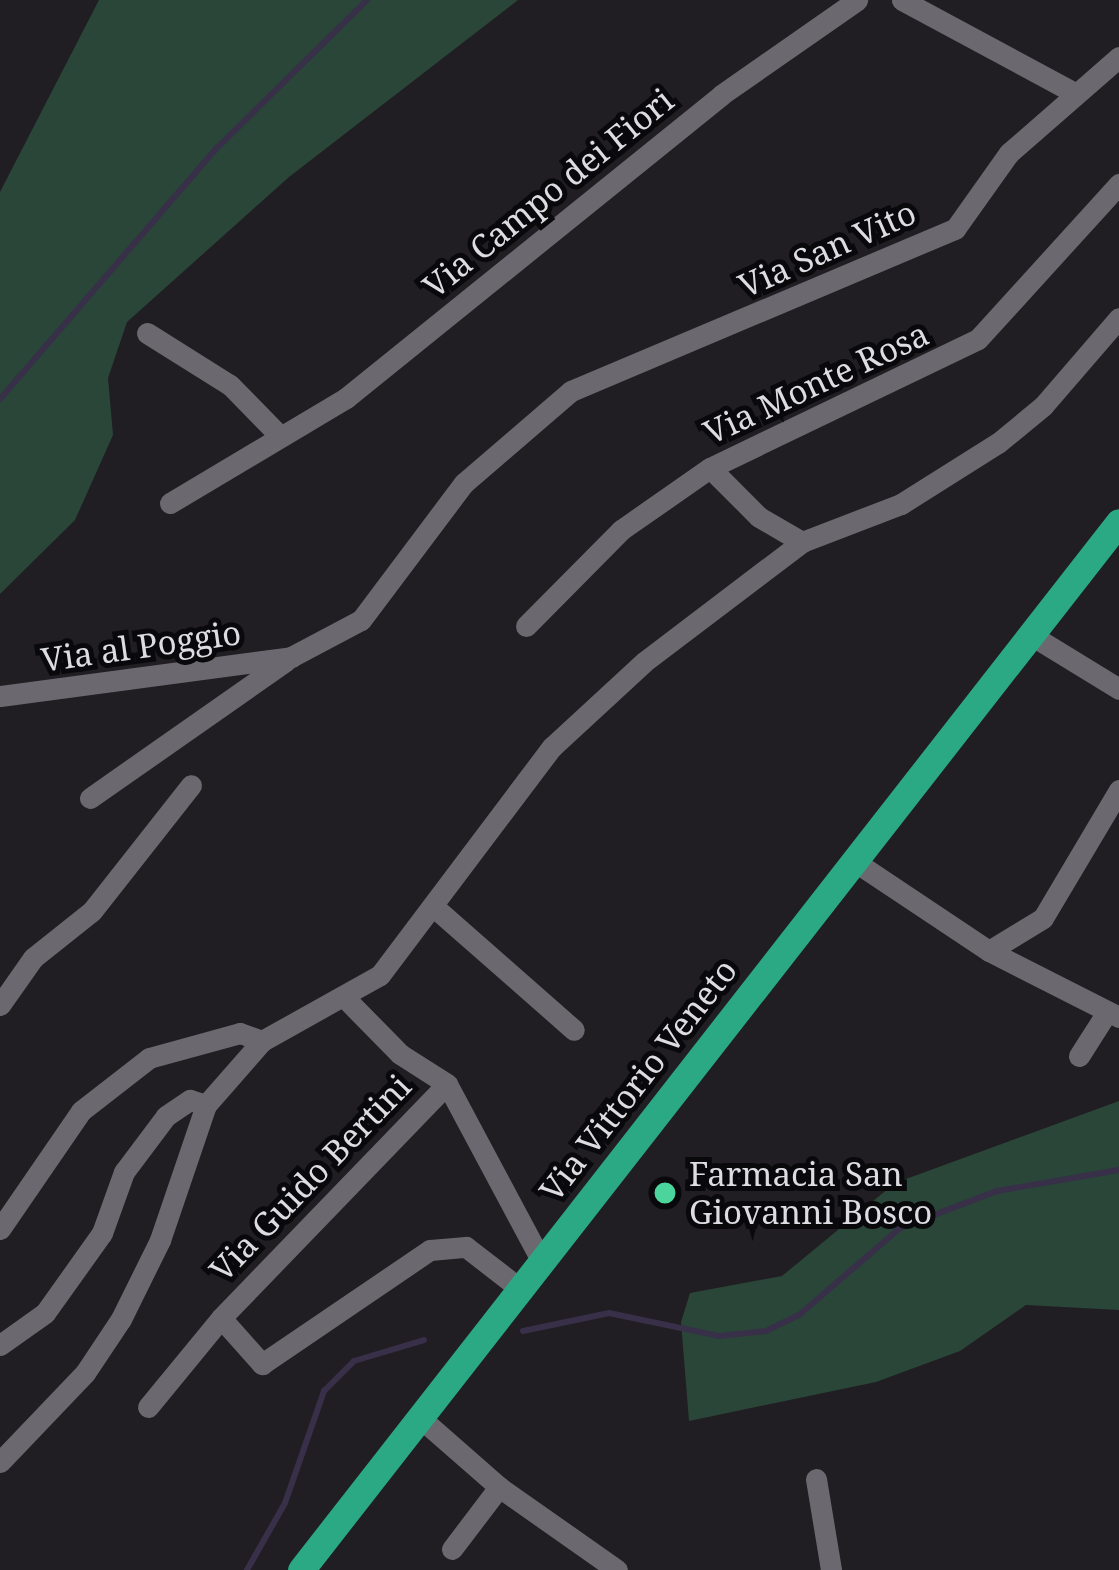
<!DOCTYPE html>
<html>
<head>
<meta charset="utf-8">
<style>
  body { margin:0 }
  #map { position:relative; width:1119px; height:1570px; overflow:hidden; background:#201e23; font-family:"Noto Serif",serif }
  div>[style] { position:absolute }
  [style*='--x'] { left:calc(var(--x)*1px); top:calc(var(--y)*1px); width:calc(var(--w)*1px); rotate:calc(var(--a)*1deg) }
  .green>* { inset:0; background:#2a4638 }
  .stream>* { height:6px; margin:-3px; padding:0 3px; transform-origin:3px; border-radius:3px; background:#382f49 }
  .minor>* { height:21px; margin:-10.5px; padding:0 10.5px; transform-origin:10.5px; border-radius:10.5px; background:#6b686f }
  .major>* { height:27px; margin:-13.5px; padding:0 13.5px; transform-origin:13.5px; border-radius:13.5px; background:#2ba884 }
  .dots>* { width:33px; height:33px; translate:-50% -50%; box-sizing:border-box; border:6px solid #09080b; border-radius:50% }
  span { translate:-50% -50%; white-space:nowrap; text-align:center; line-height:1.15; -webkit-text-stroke:10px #09080b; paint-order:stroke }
  .street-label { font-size:33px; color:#dddce0 }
  .poi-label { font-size:33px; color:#dddce0 }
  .left { translate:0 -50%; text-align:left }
</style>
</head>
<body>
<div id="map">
  <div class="green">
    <div style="clip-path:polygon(99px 0,518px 0,289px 177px,127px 322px,108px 378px,113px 435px,75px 520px,0 594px,0 192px)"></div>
    <div style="clip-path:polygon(1119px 1101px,1119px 1310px,1026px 1305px,960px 1351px,876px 1382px,689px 1421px,681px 1322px,690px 1293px,782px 1276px,895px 1183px)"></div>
  </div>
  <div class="stream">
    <div style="--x:0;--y:399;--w:332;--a:-49.2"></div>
    <div style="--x:217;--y:148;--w:211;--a:-44.6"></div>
    <div style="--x:523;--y:1331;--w:88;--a:-11.8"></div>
    <div style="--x:609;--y:1313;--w:112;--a:11.8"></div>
    <div style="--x:719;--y:1336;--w:47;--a:-6.1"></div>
    <div style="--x:766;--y:1331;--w:37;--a:-26"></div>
    <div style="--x:799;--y:1315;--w:133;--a:-40.7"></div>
    <div style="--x:900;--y:1228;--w:104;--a:-20.9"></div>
    <div style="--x:997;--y:1191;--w:124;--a:-9.8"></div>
    <div style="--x:247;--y:1570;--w:77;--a:-60.4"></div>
    <div style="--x:285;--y:1503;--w:119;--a:-70.8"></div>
    <div style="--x:324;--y:1391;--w:42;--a:-45"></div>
    <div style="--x:354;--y:1361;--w:73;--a:-16.7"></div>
  </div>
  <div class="minor">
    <div style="--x:902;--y:0;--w:194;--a:28.3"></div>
    <div style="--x:147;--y:333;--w:98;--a:32.1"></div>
    <div style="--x:230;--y:385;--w:71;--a:45.6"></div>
    <div style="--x:710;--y:468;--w:69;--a:45"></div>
    <div style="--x:759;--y:517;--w:50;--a:30.2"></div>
    <div style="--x:170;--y:503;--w:205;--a:-30.8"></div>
    <div style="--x:346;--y:398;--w:482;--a:-38.9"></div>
    <div style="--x:721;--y:95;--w:166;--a:-34.9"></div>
    <div style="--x:526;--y:626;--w:135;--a:-45.3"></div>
    <div style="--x:621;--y:530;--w:108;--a:-34.9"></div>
    <div style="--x:710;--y:468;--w:297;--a:-25.7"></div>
    <div style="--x:978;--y:339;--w:210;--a:-47.7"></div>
    <div style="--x:1031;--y:635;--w:103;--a:31.5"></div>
    <div style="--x:0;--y:696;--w:294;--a:-7.6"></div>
    <div style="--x:291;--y:657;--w:79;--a:-27.9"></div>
    <div style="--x:361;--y:620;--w:171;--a:-53.1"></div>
    <div style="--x:464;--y:483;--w:141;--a:-40.7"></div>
    <div style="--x:571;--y:391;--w:417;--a:-22.9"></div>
    <div style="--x:955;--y:229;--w:93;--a:-54.6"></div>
    <div style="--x:1009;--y:153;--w:146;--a:-41.1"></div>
    <div style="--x:90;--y:798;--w:239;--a:-35"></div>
    <div style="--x:854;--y:861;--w:162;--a:33.7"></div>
    <div style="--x:989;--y:951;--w:63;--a:-31.4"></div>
    <div style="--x:1043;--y:918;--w:149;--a:-59.3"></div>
    <div style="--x:434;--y:907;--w:186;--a:41.3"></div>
    <div style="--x:989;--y:951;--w:146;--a:26.9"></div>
    <div style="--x:345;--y:998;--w:78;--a:45.5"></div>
    <div style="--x:400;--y:1054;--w:56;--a:32.6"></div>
    <div style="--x:447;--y:1084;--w:200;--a:61.9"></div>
    <div style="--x:0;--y:1005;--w:57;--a:-54.9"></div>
    <div style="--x:33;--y:958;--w:75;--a:-38.5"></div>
    <div style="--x:92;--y:911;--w:160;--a:-51.8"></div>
    <div style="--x:1079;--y:1056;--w:52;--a:-57.5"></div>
    <div style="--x:0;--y:1229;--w:143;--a:-55.5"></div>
    <div style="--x:81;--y:1111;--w:86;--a:-37.9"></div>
    <div style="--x:149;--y:1058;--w:94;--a:-15.4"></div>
    <div style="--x:240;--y:1033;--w:23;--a:20"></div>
    <div style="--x:221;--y:1318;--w:325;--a:-46"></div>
    <div style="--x:0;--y:1345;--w:55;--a:-35.4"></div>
    <div style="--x:45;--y:1313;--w:98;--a:-54.5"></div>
    <div style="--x:102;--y:1233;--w:65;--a:-70.2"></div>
    <div style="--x:124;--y:1172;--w:70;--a:-53.1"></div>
    <div style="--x:166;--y:1116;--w:29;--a:-34"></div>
    <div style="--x:190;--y:1100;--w:17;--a:17"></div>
    <div style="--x:148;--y:1407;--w:115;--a:-50.6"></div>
    <div style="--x:221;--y:1318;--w:62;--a:48.3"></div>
    <div style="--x:262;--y:1364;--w:203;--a:-34.2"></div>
    <div style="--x:430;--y:1250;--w:36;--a:-5"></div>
    <div style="--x:466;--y:1247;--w:67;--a:37.7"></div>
    <div style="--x:418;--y:1416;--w:108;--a:41.2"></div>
    <div style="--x:499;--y:1487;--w:144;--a:35.1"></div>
    <div style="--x:0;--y:1462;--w:123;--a:-46.3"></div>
    <div style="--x:85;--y:1373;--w:65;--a:-56.3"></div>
    <div style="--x:121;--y:1319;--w:88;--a:-63.7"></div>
    <div style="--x:160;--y:1240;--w:143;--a:-71.2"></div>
    <div style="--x:206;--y:1105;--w:85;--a:-48.8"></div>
    <div style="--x:262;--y:1041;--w:135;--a:-29.2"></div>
    <div style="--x:380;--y:975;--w:286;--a:-53"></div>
    <div style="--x:552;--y:747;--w:125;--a:-42.7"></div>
    <div style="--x:644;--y:662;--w:198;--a:-37.2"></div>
    <div style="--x:802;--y:542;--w:106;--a:-21"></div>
    <div style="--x:901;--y:504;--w:115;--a:-32.2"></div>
    <div style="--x:998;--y:443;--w:58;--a:-39.4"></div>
    <div style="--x:1043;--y:406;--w:116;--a:-49.2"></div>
    <div style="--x:816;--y:1479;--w:92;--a:80.6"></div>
    <div style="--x:452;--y:1549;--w:78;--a:-52.8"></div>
  </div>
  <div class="major">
    <div style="--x:301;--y:1570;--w:1329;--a:-52.03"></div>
  </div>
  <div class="dots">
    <div style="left:665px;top:1193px;background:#4bd49b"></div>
  </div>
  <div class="street-label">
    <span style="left:548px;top:193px;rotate:-39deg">Via Campo dei Fiori</span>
    <span style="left:827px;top:249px;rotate:-24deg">Via San Vito</span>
    <span style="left:816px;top:383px;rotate:-25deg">Via Monte Rosa</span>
    <span style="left:141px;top:646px;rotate:-8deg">Via al Poggio</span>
    <span style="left:638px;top:1080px;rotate:-52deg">Via Vittorio Veneto</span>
    <span style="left:310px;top:1178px;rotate:-46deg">Via Guido Bertini</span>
  </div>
  <div class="poi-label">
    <span class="left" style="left:689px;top:1193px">Farmacia San<br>Giovanni Bosco</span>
  </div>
</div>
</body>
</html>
